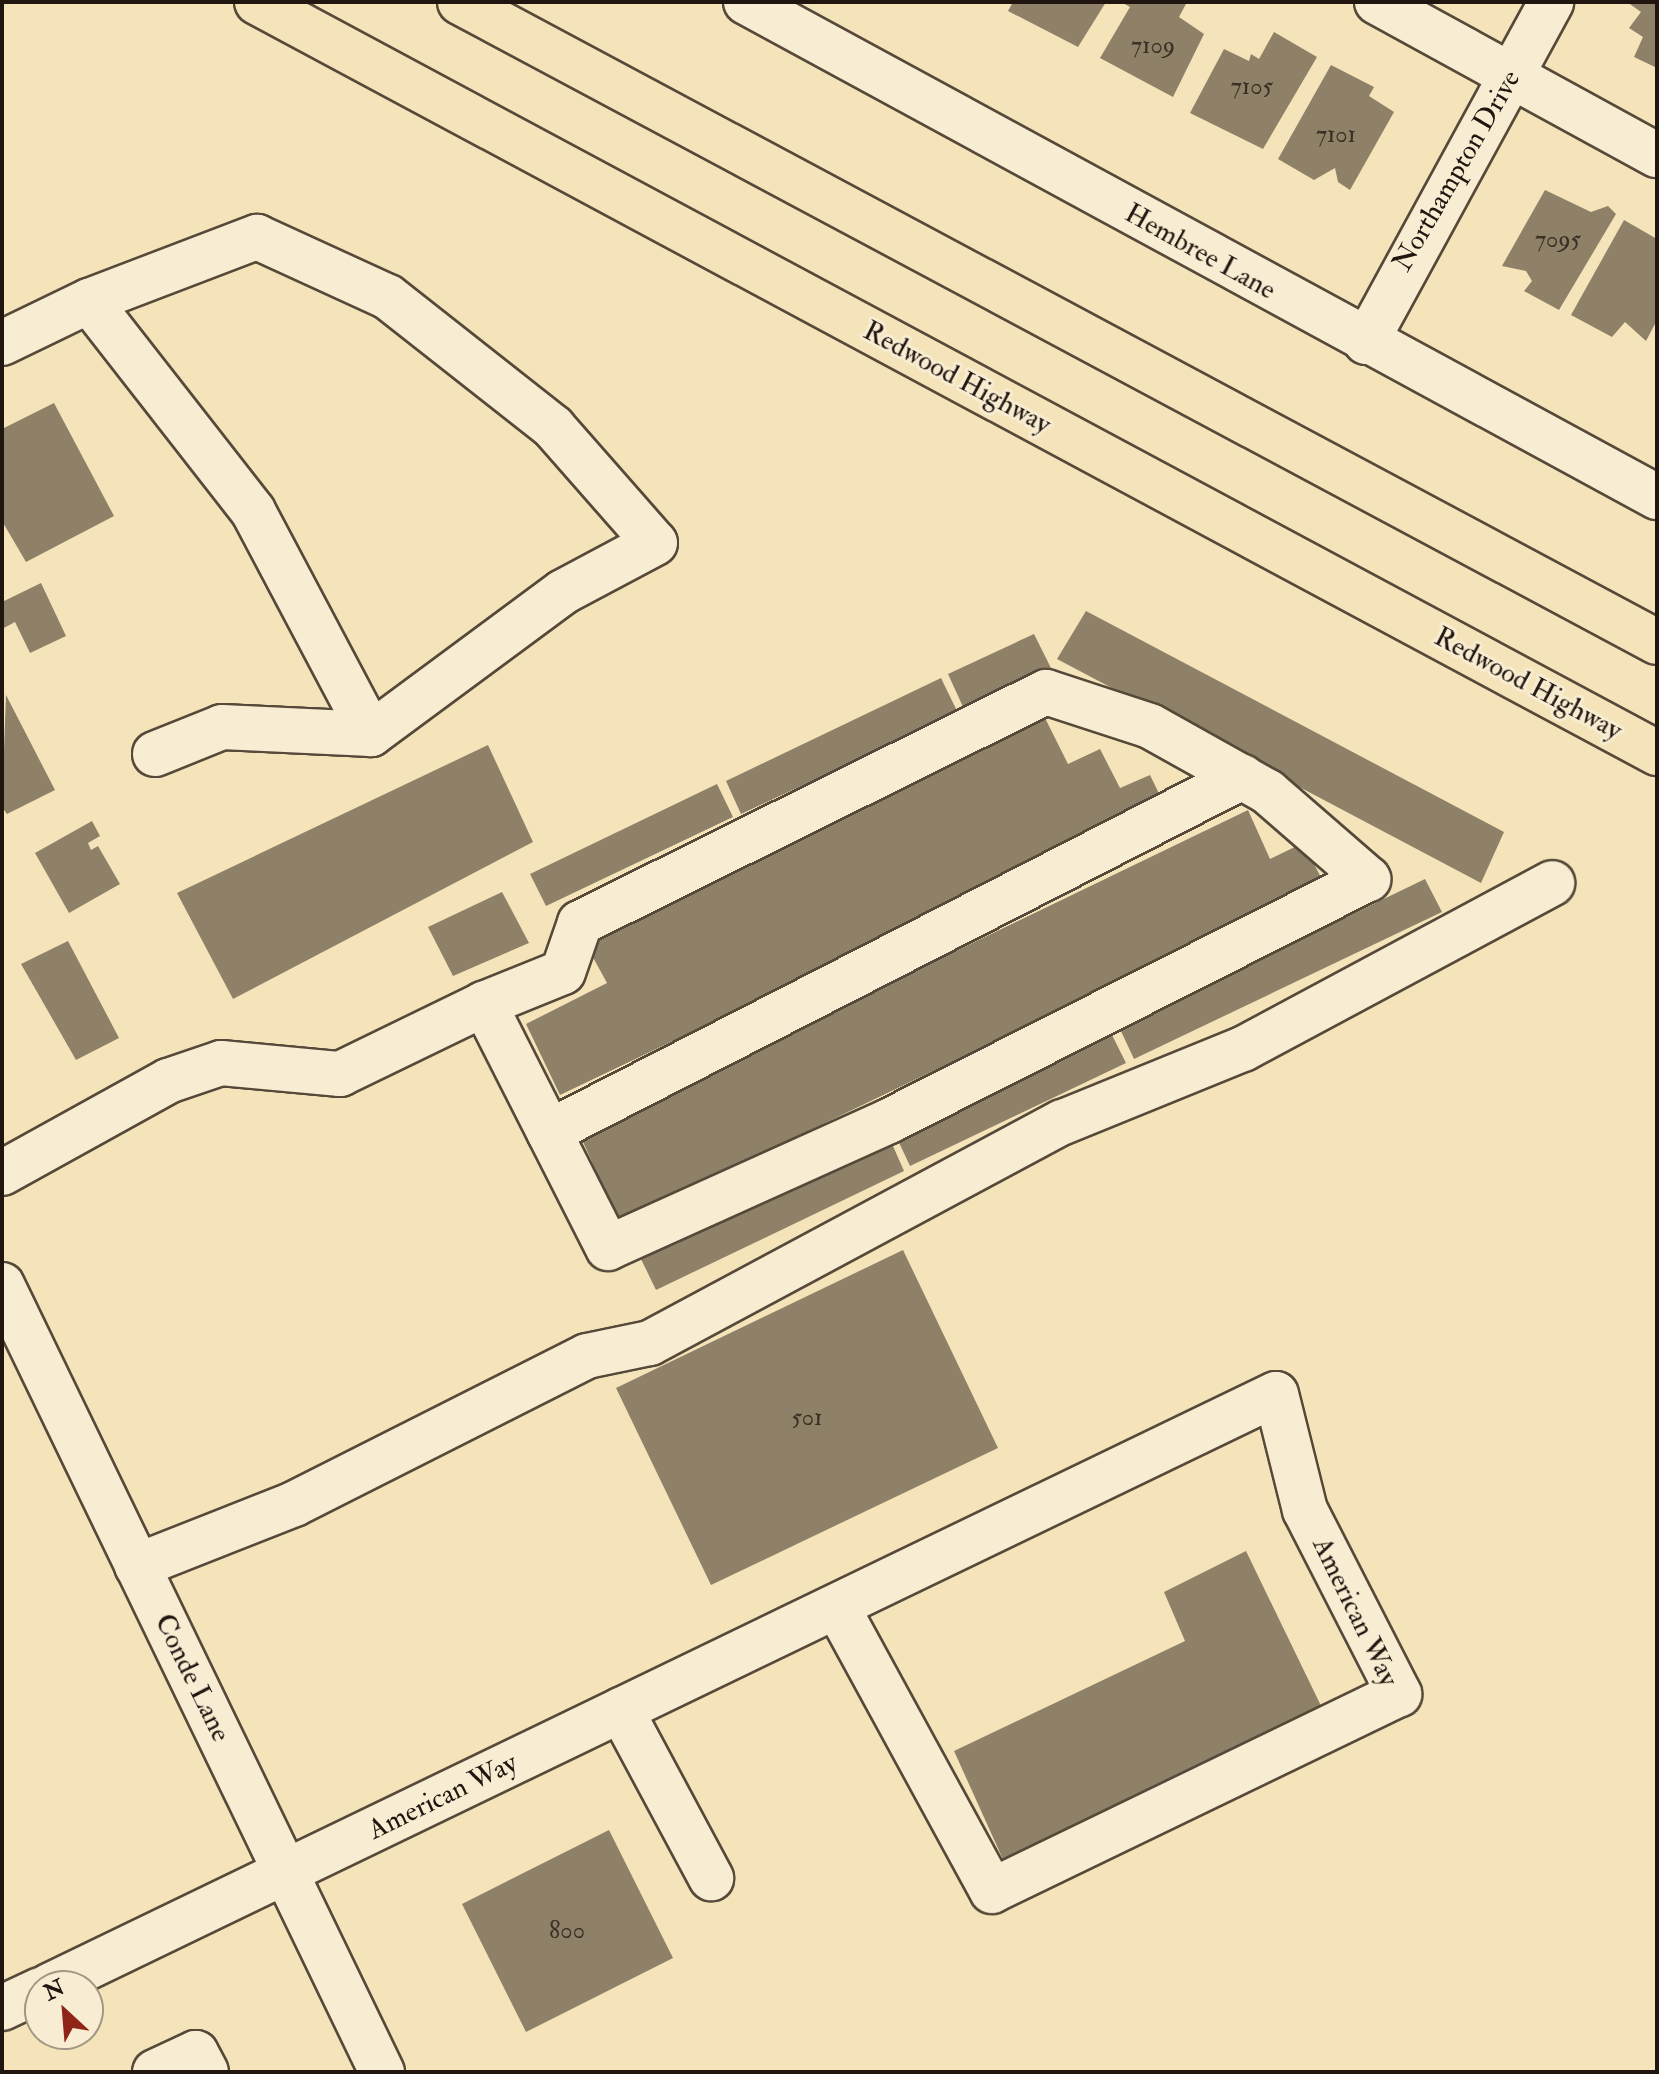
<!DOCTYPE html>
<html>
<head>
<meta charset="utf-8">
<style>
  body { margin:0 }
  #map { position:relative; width:1659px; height:2074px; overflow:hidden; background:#f5e4ba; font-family:"IM FELL Double Pica",serif }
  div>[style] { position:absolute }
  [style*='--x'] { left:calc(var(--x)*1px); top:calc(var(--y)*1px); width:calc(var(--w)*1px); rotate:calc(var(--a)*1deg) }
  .building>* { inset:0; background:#8f8168 }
  .roads { filter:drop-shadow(2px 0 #56493a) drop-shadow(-2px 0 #56493a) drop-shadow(0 2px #56493a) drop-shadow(0 -2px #56493a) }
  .minor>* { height:44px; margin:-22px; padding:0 22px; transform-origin:22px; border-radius:22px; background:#f8edd2 }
  .highway>* { height:44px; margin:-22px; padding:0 22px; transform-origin:22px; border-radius:22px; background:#f5e4ba }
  span { translate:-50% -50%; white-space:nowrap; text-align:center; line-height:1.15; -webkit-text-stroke:6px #f8edd2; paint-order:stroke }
  .number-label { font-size:24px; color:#3c3026 }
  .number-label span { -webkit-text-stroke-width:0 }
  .street-label { font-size:28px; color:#211510 }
  .frame { position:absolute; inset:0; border:4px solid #211510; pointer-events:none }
  .north { position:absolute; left:24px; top:1970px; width:80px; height:80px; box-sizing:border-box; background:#f8edd2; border:2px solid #a29784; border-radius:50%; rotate:334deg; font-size:22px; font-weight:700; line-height:32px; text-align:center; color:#211510 }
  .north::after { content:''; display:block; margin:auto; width:28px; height:36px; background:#8f2418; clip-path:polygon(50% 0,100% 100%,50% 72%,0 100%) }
</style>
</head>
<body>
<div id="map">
  <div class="building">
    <div style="clip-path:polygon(1013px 2px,1106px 2px,1078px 47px,1008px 11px)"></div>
    <div style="clip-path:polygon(1121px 2px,1187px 2px,1179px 17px,1204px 34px,1173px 97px,1100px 58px,1130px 7px)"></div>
    <div style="clip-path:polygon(1627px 2px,1657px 2px,1657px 68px,1634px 57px,1643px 37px,1629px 28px,1641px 12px)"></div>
    <div style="clip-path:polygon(1274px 32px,1317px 57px,1263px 149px,1190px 113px,1224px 49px,1249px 61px,1251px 54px,1259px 59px)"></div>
    <div style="clip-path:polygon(1331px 65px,1374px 87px,1369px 96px,1394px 112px,1350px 190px,1338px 182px,1335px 168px,1314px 180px,1278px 159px)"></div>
    <div style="clip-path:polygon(1545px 190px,1591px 212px,1608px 206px,1616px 214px,1559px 310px,1524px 291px,1532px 281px,1526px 271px,1502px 266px)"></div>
    <div style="clip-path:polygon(1624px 220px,1657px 239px,1657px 320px,1646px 341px,1625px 322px,1612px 337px,1571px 315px)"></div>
    <div style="clip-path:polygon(54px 403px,114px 516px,26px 562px,2px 521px,2px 429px)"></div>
    <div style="clip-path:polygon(41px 583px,66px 636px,30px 653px,15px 622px,2px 629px,2px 602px)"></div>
    <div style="clip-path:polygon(1086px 611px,1504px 832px,1481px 883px,1057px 659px)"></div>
    <div style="clip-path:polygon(1034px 634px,1052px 670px,964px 709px,948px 674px)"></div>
    <div style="clip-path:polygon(941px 678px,958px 713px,741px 814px,726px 781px)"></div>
    <div style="clip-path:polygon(6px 695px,55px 790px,7px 814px,2px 807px)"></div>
    <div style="clip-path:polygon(1044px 716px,1068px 764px,1100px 749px,1120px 788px,1150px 775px,1165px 806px,560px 1095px,526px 1024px,607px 983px,583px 939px)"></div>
    <div style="clip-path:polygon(488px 745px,533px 842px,233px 999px,177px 893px)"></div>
    <div style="clip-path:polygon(717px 784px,733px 817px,546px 906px,530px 874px)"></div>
    <div style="clip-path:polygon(1248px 810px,1270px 859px,1303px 843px,1324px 883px,619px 1222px,579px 1133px)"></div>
    <div style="clip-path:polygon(92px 821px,100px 836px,88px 843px,91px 850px,98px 846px,120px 884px,69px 913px,35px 853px)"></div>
    <div style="clip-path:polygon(1425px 879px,1442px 912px,1134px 1059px,1119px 1027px)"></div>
    <div style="clip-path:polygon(502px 892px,529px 943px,453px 976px,428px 927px)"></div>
    <div style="clip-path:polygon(68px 941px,119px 1038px,76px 1060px,21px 964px)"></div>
    <div style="clip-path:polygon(1110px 1031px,1126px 1063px,910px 1166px,895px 1134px)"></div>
    <div style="clip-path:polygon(889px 1137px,904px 1171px,656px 1290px,640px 1257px)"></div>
    <div style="clip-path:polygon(903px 1250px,998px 1448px,711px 1585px,616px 1388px)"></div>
    <div style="clip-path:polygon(1246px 1551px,1324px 1712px,1006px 1866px,954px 1751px,1185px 1641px,1164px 1592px)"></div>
    <div style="clip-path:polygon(609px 1830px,673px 1958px,526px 2032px,462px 1904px)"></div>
  </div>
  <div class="roads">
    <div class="minor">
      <div style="--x:746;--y:2;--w:1037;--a:28.52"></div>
      <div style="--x:1377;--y:2;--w:319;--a:28.7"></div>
      <div style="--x:1366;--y:342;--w:387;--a:-61.4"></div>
      <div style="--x:2;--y:343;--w:97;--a:-25.8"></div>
      <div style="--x:89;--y:301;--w:180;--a:-20.9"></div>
      <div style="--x:257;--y:237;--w:144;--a:24.6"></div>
      <div style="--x:388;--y:297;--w:210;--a:38.2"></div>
      <div style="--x:553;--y:427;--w:154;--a:48.7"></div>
      <div style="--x:655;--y:543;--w:104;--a:152"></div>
      <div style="--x:563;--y:592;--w:239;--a:143.5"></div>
      <div style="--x:371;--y:734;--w:252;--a:-117.9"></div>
      <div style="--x:253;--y:511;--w:266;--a:-128"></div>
      <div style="--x:155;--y:754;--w:72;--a:-21.9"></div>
      <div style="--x:222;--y:727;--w:149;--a:2.7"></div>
      <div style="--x:549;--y:1132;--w:779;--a:-27.12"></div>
      <div style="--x:2;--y:1173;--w:190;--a:-29"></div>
      <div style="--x:168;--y:1081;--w:56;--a:-18.8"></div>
      <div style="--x:221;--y:1063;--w:120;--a:5.3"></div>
      <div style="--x:340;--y:1074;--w:160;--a:-25.9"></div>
      <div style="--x:484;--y:1004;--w:85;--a:-22.1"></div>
      <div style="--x:563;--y:972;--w:52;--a:-70.9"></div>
      <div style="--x:580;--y:923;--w:520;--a:-26.37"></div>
      <div style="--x:1046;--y:692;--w:109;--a:18.1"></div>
      <div style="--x:1150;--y:726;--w:135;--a:29.2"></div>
      <div style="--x:1268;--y:792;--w:133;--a:41"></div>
      <div style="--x:1368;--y:879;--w:537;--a:153.2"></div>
      <div style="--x:889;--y:1121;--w:308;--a:155.7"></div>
      <div style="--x:608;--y:1248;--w:274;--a:-116.9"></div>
      <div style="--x:2;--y:1285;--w:874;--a:64.23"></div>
      <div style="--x:137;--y:1566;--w:169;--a:-21.5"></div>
      <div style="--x:294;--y:1504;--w:328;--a:-26.8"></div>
      <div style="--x:587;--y:1356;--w:64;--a:-11.7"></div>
      <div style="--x:650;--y:1343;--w:468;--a:-28.2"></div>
      <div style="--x:1063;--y:1122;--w:194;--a:-22.1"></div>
      <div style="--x:1243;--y:1049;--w:351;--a:-28.2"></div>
      <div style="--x:621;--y:1710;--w:191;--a:61.8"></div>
      <div style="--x:49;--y:1986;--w:1362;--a:-25.76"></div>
      <div style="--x:1276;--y:1394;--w:120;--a:76"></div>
      <div style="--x:1305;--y:1510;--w:207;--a:62.9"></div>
      <div style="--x:1399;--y:1694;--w:452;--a:154.2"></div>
      <div style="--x:992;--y:1891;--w:324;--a:-118.6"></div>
      <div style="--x:2;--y:2008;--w:42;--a:-25.3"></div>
      <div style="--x:155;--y:2072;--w:45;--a:-24.9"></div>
      <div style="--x:196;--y:2053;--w:21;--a:62"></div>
    </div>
    <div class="highway">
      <div style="--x:257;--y:2;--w:1589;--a:28.21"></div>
      <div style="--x:460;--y:2;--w:1357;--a:28.13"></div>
    </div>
  </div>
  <div class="number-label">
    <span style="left:1153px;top:46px">7109</span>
    <span style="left:1252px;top:87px">7105</span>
    <span style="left:1336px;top:135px">7101</span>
    <span style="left:1558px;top:240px">7095</span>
    <span style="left:807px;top:1418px">501</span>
    <span style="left:567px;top:1931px">800</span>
  </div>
  <div class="street-label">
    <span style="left:1457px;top:171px;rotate:-60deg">Northampton Drive</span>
    <span style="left:1200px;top:252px;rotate:29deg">Hembree Lane</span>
    <span style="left:957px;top:378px;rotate:28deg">Redwood Highway</span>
    <span style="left:1528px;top:684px;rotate:28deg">Redwood Highway</span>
    <span style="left:1355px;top:1612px;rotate:64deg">American Way</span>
    <span style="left:192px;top:1678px;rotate:64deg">Conde Lane</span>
    <span style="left:443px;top:1797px;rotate:-26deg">American Way</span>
  </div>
  <div class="frame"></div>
  <div class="north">N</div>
</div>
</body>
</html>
